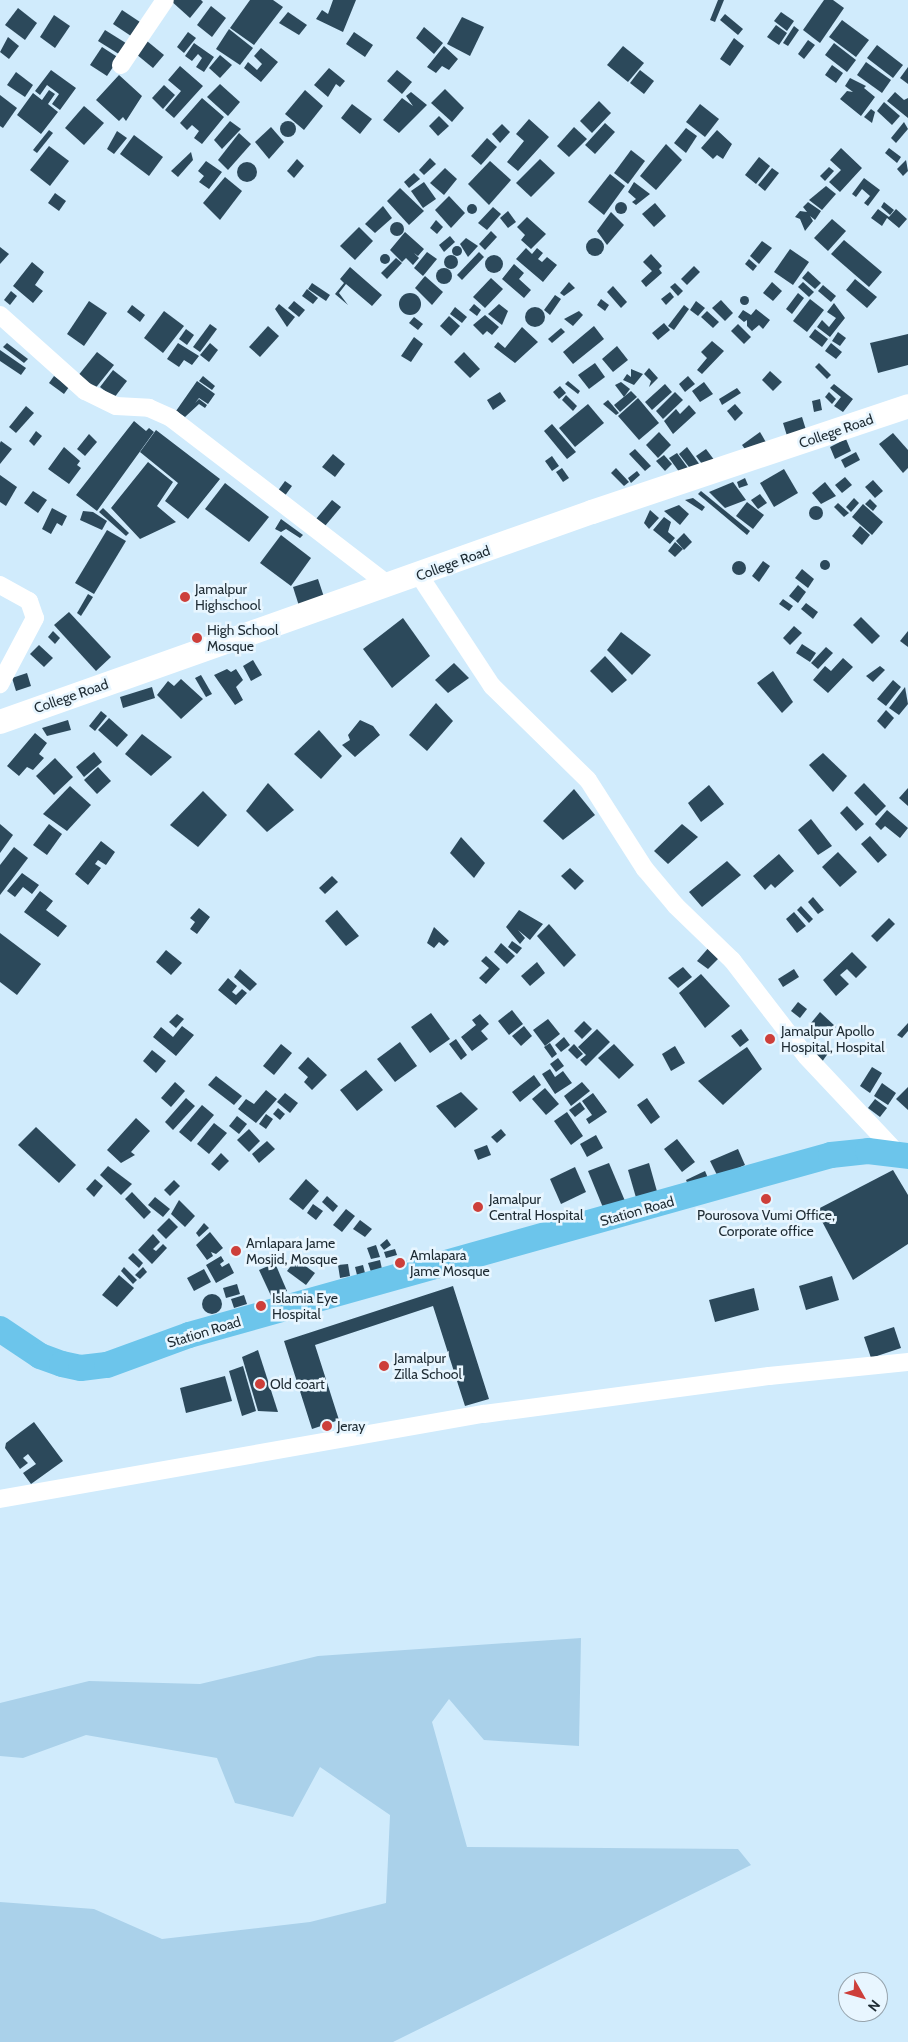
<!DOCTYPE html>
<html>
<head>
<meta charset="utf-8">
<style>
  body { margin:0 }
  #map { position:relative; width:908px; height:2042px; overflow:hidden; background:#d0ebfc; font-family:Cabin,sans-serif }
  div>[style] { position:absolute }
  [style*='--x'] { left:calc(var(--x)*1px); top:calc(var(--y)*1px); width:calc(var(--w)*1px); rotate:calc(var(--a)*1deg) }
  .green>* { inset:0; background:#aad1ea }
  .building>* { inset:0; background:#2c495b }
  .round { border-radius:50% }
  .minor>* { height:18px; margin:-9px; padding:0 9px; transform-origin:9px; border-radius:9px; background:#fff }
  .secondary>* { height:24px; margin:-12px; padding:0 12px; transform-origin:12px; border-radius:12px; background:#fff }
  .primary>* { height:26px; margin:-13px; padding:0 13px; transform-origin:13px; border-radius:13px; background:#6cc5eb }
  .dots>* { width:14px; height:14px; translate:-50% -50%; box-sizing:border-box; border:2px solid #e8f6ff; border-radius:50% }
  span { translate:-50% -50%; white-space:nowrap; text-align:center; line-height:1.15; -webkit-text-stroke:5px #e8f6ff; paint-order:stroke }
  .street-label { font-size:14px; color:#1d2a32 }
  .poi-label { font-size:14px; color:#1d2a32 }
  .left { translate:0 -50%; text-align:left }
  .north { position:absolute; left:838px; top:1972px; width:50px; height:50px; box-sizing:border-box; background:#e8f6ff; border:1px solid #97a4ad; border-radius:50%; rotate:128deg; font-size:14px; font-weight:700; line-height:20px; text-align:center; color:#1d2a32 }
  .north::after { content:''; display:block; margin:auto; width:18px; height:22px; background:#cd3f3a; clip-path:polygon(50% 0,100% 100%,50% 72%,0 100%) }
</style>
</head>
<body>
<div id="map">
  <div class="green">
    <div style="clip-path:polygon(581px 1638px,579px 1746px,484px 1740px,449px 1699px,432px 1722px,467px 1847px,738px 1849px,751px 1865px,393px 2042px,0 2042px,0 1902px,94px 1909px,162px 1939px,310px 1922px,386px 1903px,390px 1815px,320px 1767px,293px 1817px,235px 1803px,217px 1758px,86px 1735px,23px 1758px,0 1756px,0 1703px,89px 1681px,200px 1684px,318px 1656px)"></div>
  </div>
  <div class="building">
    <div style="clip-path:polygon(170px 0,201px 0,203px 2px,190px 18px)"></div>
    <div style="clip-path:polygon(250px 0,273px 0,283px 7px,254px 45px,230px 28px)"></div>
    <div style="clip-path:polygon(333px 0,356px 0,343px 32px,316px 19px,322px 10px,328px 14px)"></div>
    <div style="clip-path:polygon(718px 0,724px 0,715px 22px,710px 20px)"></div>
    <div style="clip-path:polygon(824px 0,833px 0,844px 8px,820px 43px,803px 30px)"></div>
    <div style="clip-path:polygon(211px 6px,226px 18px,212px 37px,197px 25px)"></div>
    <div style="clip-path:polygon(18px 8px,37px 23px,25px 40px,5px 25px)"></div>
    <div style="clip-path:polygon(122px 10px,143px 24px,134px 38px,113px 24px)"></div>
    <div style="clip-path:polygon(288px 12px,307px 25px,299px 35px,279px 23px)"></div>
    <div style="clip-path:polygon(781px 12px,794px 21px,787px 31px,774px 21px)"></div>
    <div style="clip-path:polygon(725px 14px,743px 29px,738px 35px,720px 20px)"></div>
    <div style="clip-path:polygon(54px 15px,70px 26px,55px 48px,40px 37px)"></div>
    <div style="clip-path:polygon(462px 17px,484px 27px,470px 56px,447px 44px)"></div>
    <div style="clip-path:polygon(842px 20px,869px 40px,856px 57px,829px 37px)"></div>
    <div style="clip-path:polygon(776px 25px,787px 33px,779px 45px,767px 37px)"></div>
    <div style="clip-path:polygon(794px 26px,799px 30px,788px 46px,783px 43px)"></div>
    <div style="clip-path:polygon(424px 27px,443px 43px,434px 54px,416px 38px)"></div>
    <div style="clip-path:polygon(229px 29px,253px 48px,240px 65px,216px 49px)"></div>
    <div style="clip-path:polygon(105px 30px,129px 45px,122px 56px,98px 41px)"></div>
    <div style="clip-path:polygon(188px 32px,196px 38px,184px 53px,177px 47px)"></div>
    <div style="clip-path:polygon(354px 32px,373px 45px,365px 57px,346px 44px)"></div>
    <div style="clip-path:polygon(8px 37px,19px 46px,9px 59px,0 52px)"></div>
    <div style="clip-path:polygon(734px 38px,744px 46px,730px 66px,720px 59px)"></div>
    <div style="clip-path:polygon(808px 40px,815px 45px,804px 59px,798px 54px)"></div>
    <div style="clip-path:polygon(147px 41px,164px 55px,153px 68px,136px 54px)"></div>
    <div style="clip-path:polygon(194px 43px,214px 57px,204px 72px,196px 67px,202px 58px,198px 54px,192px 61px,185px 56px)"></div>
    <div style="clip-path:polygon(834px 43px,856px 60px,847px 72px,825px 55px)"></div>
    <div style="clip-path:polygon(877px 45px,903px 65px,893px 78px,867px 58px)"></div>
    <div style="clip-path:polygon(444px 46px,458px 59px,449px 70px,442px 66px,436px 73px,427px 67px)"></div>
    <div style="clip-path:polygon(623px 46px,644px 63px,628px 82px,607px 65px)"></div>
    <div style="clip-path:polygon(102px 47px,119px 58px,107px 76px,90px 65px)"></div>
    <div style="clip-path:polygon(261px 48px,278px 62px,261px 82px,244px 68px,248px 62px,257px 70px,262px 64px,254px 56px)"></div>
    <div style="clip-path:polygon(220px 55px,232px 65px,220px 78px,209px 68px)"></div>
    <div style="clip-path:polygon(866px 62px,891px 80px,882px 93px,857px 75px)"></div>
    <div style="clip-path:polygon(832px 65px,843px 73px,836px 83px,825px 75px)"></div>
    <div style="clip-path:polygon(180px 66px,203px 86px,174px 118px,165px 110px,181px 91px,168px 80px)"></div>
    <div style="clip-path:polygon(908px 67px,908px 84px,900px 78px)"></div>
    <div style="clip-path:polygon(329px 68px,345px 81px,340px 87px,336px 84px,328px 97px,314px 85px)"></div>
    <div style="clip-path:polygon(51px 70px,76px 88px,60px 110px,52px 104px,59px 94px,47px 85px,40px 95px,35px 91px)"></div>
    <div style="clip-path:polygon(397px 70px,412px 82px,402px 94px,387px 81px)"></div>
    <div style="clip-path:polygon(640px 70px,654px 81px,644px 94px,630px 83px)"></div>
    <div style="clip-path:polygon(16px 72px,33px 85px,25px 97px,7px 85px)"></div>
    <div style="clip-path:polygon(119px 75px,142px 96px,126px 121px,123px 117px,119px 121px,96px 100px)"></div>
    <div style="clip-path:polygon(850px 78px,866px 86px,864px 88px,875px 97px,861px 116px,840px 99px,847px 91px,853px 92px,845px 86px)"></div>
    <div style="clip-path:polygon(220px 84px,240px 102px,228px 116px,207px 97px)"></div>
    <div style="clip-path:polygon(164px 85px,175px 95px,163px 109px,152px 98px)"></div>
    <div style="clip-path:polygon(445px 89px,464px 108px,452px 122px,431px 103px)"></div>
    <div style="clip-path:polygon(49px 90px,55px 94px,48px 104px,58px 112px,41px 134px,17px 115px,33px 93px,42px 100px)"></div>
    <div style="clip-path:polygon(305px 90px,323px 106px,304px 130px,285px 114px)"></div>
    <div style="clip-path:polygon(411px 92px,427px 105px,399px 133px,383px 120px,402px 98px,413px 106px,406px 96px)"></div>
    <div style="clip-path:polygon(895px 92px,904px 100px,908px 98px,908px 118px,887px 101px)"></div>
    <div style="clip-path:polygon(0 95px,17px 108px,3px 128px,0 126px)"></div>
    <div style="clip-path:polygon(202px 98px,224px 117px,202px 144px,194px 138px,199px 131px,192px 125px,187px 130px,180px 123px)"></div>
    <div style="clip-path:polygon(599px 101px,611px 113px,592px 133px,580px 121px)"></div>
    <div style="clip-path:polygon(884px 102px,900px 116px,892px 125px,877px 111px)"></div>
    <div style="clip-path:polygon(352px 104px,372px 119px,360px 134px,341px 118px)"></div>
    <div style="clip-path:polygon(700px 104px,719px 119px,705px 137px,686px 122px)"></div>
    <div style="clip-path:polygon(84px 106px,104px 123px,84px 145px,65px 128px)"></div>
    <div style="clip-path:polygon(871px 109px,875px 112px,872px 123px,864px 117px)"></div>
    <div style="clip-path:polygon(439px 116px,449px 126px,438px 136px,429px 126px)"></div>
    <div style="clip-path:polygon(529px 119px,549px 137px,518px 171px,507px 162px,524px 141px,516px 134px)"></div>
    <div class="round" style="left:280px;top:121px;width:16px;height:16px"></div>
    <div style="clip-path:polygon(230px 121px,241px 129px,222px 149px,214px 140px)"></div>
    <div style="clip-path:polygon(904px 122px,908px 129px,896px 143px,891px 138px)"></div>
    <div style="clip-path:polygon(605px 123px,615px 132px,595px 154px,585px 145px)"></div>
    <div style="clip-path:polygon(502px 124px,510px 132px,500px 143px,492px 134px)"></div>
    <div style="clip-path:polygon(271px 127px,284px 142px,269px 159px,255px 142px)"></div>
    <div style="clip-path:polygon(574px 127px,587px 139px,569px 157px,557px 146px)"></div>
    <div style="clip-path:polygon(686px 128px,697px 136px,686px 153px,674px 143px)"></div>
    <div style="clip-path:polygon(49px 130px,53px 133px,37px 153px,33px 150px)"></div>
    <div style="clip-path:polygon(717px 130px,732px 144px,723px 159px,717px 155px,713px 159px,701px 148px)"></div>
    <div style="clip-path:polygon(117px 131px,127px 138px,114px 154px,107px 149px)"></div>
    <div style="clip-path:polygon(239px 133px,251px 144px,228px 170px,218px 160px)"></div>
    <div style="clip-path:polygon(134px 135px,163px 157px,149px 176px,120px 154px)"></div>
    <div style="clip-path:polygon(487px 138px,497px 147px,481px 165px,471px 156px)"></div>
    <div style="clip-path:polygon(666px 144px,682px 160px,656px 190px,640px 176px)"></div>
    <div style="clip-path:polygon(49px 146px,69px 161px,50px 186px,30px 170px)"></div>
    <div style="clip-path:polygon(841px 148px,862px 168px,840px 192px,829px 182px,841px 170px,830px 160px)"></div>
    <div style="clip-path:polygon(889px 148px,901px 157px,897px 163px,885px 153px)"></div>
    <div style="clip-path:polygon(631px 150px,645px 161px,628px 184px,614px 173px)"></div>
    <div style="clip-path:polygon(191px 152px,193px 160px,178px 177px,171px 171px)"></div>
    <div style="clip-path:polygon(759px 157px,770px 166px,756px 184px,745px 175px)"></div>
    <div style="clip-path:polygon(430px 158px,436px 164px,424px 175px,419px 170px)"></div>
    <div style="clip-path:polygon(297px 159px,304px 166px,294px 178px,287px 171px)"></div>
    <div style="clip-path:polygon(540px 159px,555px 173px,531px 197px,516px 183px)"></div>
    <div style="clip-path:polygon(906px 160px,908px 171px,903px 176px,897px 169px)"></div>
    <div style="clip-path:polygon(206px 161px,222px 172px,209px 189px,199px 182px,204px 176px,198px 171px)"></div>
    <div style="clip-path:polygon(490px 161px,511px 180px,489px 205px,468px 184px)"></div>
    <div class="round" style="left:237px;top:162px;width:20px;height:20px"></div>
    <div style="clip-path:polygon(829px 167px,834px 171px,825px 181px,820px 176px)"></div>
    <div style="clip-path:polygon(445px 168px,457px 179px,444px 195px,430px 183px)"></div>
    <div style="clip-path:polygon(772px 168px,779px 173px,765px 191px,758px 185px)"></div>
    <div style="clip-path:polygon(414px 173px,420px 179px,409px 188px,404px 182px)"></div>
    <div style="clip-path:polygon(610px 174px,625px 186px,604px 215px,588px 202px)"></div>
    <div style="clip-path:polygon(225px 177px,242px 191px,220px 220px,203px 203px)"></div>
    <div style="clip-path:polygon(864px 178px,880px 190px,868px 206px,864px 203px,870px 196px,862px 189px,856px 197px,852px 194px)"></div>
    <div style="clip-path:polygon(424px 182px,436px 199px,423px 208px,411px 191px)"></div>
    <div style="clip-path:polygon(634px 182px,650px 194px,636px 205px,632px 202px,636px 199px,628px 192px)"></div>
    <div style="clip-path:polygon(826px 186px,836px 194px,822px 210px,809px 200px)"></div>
    <div style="clip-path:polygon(400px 188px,424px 211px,409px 225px,387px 201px)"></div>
    <div style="clip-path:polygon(55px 193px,66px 201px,59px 211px,48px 203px)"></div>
    <div style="clip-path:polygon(449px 196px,465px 213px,451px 228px,435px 210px)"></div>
    <div style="clip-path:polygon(808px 202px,821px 211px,815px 220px,810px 216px,813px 221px,805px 231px,800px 219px,795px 217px,800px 211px,807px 212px,803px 207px)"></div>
    <div style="clip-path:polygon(884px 202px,894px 210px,890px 215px,881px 207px)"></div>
    <div class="round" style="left:615px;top:202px;width:12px;height:12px"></div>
    <div style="clip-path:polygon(655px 203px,666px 216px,654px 227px,642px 214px)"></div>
    <div class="round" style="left:467px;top:204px;width:10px;height:10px"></div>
    <div style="clip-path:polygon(383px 206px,392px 218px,375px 233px,365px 224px)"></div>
    <div style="clip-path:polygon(493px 207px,501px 214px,487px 230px,478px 223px)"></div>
    <div style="clip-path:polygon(878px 209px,889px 217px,896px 209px,907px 219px,899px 228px,887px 218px,882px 226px,871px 218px)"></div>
    <div style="clip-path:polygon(508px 211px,516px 222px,508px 228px,500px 218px)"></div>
    <div style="clip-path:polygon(611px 212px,624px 225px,607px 245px,597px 231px)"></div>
    <div style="clip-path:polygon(527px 217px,546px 234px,531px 249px,521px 240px,525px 235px,517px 227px)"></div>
    <div style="clip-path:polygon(832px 219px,846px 231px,828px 251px,814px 238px)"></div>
    <div style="clip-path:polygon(436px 220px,443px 227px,437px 234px,430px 228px)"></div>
    <div class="round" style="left:390px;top:222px;width:14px;height:14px"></div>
    <div style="clip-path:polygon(359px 227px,373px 241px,355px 260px,340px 246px)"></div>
    <div style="clip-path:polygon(491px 231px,497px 237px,485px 250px,479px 244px)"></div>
    <div style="clip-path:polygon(405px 232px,424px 249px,418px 256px,414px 253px,419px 258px,413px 265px,406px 258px,402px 262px,390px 250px)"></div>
    <div style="clip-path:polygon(450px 236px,455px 242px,444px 252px,439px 245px)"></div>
    <div class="round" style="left:586px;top:238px;width:18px;height:18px"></div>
    <div style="clip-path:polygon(466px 238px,478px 246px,468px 257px,460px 244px)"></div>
    <div style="clip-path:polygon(844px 240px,882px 272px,869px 287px,831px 254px)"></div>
    <div style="clip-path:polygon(762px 241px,772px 248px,759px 264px,750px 256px)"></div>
    <div class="round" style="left:452px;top:246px;width:10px;height:10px"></div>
    <div style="clip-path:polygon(0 247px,9px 254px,0 264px)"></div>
    <div style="clip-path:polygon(526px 248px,532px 254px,537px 248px,543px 253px,538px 259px,542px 262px,547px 257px,557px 265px,543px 282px,516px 259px)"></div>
    <div style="clip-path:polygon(790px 249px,809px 262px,793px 285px,774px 272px)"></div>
    <div style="clip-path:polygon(427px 252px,437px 259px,423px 276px,414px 268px)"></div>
    <div style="clip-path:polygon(479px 252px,484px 257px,462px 280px,457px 275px)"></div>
    <div class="round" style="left:380px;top:254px;width:10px;height:10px"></div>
    <div style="clip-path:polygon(651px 254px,662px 266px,659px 269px,662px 273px,646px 287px,641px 281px,652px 271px,643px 262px)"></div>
    <div class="round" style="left:485px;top:255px;width:18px;height:18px"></div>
    <div class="round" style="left:444px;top:255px;width:14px;height:14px"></div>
    <div style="clip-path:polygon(396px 258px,402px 263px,387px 279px,381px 273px)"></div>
    <div style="clip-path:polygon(749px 259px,757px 266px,753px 271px,745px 264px)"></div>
    <div style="clip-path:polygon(32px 262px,44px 272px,35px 285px,43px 291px,33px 303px,13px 286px)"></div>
    <div style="clip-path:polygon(514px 264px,524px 273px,519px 279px,531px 290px,524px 298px,502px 279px)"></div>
    <div style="clip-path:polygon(694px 266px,700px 272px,687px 285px,681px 279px)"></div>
    <div style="clip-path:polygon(350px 267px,382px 295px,372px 306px,346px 284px,339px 293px,348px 305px,335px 294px,344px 283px,340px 279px)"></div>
    <div class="round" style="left:436px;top:268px;width:16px;height:16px"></div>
    <div style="clip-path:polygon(808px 271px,821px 283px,815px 289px,802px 278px)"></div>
    <div style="clip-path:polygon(425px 276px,443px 292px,432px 305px,415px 288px)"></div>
    <div style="clip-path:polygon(491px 278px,503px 289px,485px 308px,473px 297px)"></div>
    <div style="clip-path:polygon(855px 279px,877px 297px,867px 308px,846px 290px)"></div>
    <div style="clip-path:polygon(569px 282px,575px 288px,564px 296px,560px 293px)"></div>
    <div style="clip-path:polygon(772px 282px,782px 291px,773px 301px,763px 293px)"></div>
    <div style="clip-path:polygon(803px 282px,814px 292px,809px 297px,798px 287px)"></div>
    <div style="clip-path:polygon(312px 283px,330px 295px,326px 301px,308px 289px)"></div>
    <div style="clip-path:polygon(675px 283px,683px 291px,678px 296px,670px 287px)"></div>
    <div style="clip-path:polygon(823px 285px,836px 296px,831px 302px,818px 291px)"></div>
    <div style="clip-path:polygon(613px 286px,627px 302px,621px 308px,607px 292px)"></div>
    <div style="clip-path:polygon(307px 289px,318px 298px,313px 304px,302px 296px)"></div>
    <div style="clip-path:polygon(11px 291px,17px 296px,10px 305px,4px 300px)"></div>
    <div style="clip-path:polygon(670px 292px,674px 297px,666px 305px,661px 299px)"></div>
    <div class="round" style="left:399px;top:293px;width:22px;height:22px"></div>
    <div style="clip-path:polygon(798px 293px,804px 298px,792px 314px,786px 309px)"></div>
    <div style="clip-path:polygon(555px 295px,561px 299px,550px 315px,544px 310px)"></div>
    <div class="round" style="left:739.5px;top:295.5px;width:9px;height:9px"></div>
    <div style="clip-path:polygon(601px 299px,609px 305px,605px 311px,597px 305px)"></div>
    <div style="clip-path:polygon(810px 299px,824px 310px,807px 332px,793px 321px)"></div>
    <div style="clip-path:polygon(721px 300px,733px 313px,725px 321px,712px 308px)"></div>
    <div style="clip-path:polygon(89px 301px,107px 313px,84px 346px,67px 334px)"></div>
    <div style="clip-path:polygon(294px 301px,305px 310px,299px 317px,288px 308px)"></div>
    <div style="clip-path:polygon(696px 301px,705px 308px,698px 316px,690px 310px)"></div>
    <div style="clip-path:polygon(834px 303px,845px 318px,830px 337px,817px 327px,822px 320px,829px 327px,836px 318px,827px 312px)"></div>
    <div style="clip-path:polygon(279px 304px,295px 317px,287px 327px,275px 309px)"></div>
    <div style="clip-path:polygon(474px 304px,481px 310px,477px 316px,469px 310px)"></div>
    <div style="clip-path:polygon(499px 304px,508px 311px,502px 325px,488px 314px)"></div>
    <div style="clip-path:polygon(132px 305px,145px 315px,140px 322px,127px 312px)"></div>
    <div style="clip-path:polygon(684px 305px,689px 309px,674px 330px,668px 326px)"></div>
    <div style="clip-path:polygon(455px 307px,467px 317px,462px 323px,450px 314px)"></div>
    <div class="round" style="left:525px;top:307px;width:20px;height:20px"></div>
    <div style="clip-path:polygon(756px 309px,770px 320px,763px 329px,759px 325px,752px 331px,747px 326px,747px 320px,744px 322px,738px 317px,743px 310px,751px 315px)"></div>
    <div style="clip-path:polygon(164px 311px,184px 326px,163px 353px,144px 338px)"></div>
    <div style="clip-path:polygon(579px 311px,583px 315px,573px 326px,564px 319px)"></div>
    <div style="clip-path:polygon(707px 311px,719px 322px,713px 328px,701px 317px)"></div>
    <div style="clip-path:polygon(485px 315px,499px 327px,492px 335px,487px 331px,483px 335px,473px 325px)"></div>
    <div style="clip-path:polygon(449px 316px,460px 326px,451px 336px,440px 326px)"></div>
    <div style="clip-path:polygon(414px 317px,423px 324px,418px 330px,409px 323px)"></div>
    <div style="clip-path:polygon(664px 323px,670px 330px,658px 340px,652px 333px)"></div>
    <div style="clip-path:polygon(210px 324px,217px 329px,200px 352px,193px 347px)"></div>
    <div style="clip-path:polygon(738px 324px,751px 337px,744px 344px,731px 331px)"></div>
    <div style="clip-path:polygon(268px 326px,279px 336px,260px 357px,249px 347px)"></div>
    <div style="clip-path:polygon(594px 326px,604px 339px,573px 364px,563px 352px)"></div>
    <div style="clip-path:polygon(522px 327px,538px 342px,515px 363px,494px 347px,498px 342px,505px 348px)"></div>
    <div style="clip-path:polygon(561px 328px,565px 332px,552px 343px,548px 339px)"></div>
    <div style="clip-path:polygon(186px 329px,194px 335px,187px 345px,179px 339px)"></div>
    <div style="clip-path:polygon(815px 329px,828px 339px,822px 347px,809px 337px)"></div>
    <div style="clip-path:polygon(838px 332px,846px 338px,840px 346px,832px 341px)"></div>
    <div style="clip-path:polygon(908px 334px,908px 365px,878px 373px,870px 343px)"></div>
    <div style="clip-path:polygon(414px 337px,423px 344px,411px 362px,401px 356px)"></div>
    <div style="clip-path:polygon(712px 341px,724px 351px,702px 374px,697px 370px,707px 358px,701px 352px)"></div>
    <div style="clip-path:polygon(7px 343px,28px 359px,24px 363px,3px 347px)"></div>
    <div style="clip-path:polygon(178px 343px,199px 356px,192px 365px,184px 360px,179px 367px,167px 359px)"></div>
    <div style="clip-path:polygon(210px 343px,218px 350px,209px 362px,200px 355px)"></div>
    <div style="clip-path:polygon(831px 343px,842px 352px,836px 359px,825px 351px)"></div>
    <div style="clip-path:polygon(617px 346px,628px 360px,613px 372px,602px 359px)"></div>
    <div style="clip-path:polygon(0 350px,26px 368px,21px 375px,0 361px)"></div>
    <div style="clip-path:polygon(97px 352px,114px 365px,94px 390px,77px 377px)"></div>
    <div style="clip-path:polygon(464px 352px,480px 369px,470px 378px,454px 362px)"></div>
    <div style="clip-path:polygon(595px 363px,605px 377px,589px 389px,578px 375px)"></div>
    <div style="clip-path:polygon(819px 363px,831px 375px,827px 379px,815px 367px)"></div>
    <div style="clip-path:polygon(649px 368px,658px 378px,649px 387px,651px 381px,644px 374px)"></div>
    <div style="clip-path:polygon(631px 369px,643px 374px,634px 385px,623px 380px,627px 374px,631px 377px)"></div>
    <div style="clip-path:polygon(113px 370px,127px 381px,114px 398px,100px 387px)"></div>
    <div style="clip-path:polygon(770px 371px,782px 382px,773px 391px,762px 380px)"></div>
    <div style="clip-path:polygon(54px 376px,69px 387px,64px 394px,49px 383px)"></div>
    <div style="clip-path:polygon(203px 376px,215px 386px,212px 390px,199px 381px)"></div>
    <div style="clip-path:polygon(688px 376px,695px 384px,685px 392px,679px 384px)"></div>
    <div style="clip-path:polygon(197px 381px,215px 394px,208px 404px,199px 398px,195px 403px,199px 399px,207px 405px,205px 408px,199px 404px,185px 417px,176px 411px)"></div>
    <div style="clip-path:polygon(568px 381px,580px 391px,578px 394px,565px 384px)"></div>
    <div style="clip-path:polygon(621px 382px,630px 389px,624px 397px,615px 385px)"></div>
    <div style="clip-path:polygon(704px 382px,713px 394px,700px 402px,692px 391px)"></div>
    <div style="clip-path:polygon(665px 384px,672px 392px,652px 410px,645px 402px)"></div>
    <div style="clip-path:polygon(834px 384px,853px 399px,843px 412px,834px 406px,841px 397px,830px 388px)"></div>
    <div style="clip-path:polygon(560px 386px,566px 393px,559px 399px,553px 392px)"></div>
    <div style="clip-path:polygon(737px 388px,741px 393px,722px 405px,719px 399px)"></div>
    <div style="clip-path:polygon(631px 391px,637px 397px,620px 412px,614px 405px)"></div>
    <div style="clip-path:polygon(500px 392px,506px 401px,493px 410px,487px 400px)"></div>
    <div style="clip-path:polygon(675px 392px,683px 400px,663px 419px,656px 411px)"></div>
    <div style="clip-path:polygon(829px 392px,836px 399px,832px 404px,825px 397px)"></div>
    <div style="clip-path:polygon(566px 395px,577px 406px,573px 411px,562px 400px)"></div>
    <div style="clip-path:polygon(638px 398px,659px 423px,639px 440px,618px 416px)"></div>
    <div style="clip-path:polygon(820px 399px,822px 410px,814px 412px,812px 401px)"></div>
    <div style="clip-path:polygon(608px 400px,619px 413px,616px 415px,603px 404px)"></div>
    <div style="clip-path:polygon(588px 404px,604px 423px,575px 447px,559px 428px)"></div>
    <div style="clip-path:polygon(735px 404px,743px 413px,735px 421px,727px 411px)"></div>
    <div style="clip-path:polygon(689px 405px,696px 413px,673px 434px,664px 421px,676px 409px,680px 414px)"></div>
    <div style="clip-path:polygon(26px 406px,34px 413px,16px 433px,9px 427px)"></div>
    <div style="clip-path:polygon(802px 417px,807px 433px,788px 439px,783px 423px)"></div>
    <div style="clip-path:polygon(134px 421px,146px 431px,149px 428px,154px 432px,97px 511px,76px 495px)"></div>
    <div style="clip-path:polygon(552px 424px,576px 452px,567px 459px,544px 431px)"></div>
    <div style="clip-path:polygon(156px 430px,220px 479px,188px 519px,165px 501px,178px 483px,140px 452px)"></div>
    <div style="clip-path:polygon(36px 431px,42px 436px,34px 446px,29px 441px)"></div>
    <div style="clip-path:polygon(659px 432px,671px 445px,658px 458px,646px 445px)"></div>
    <div style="clip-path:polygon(760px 432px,767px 444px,750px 456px,742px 445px)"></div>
    <div style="clip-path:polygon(893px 433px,908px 450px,908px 468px,903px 473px,879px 444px)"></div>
    <div style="clip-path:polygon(89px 434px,97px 442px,85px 456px,77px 449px)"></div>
    <div style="clip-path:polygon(846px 439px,851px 451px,835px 459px,830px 447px)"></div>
    <div style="clip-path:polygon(1px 441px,12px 449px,0 464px,0 443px)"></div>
    <div style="clip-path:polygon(64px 447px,80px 461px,77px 465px,81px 468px,69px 484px,48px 469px)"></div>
    <div style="clip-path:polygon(687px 447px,700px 465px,692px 471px,679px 454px)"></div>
    <div style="clip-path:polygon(635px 449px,651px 466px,645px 471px,629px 454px)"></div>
    <div style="clip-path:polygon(706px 449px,715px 461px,705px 468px,696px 456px)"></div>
    <div style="clip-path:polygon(856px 452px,860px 460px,845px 468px,841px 460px)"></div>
    <div style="clip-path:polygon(677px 453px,688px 468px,680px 473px,669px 458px)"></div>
    <div style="clip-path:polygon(333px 454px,345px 464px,335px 477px,322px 467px)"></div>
    <div style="clip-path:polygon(664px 455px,672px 464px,665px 471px,656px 461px)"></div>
    <div style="clip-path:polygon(552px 456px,559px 466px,552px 471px,545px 461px)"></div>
    <div style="clip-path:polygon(148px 462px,173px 482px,157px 506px,176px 522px,140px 539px,111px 508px)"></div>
    <div style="clip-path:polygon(562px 468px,569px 478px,563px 482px,556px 472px)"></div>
    <div style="clip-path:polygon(616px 468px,629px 482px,624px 486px,611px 473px)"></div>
    <div style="clip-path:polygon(784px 469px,798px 493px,774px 507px,760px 483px)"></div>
    <div style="clip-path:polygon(637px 471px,640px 475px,631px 483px,628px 478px)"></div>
    <div style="clip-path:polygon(0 475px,17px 487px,6px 506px,0 502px)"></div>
    <div style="clip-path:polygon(845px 477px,852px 485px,842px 493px,835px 485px)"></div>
    <div style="clip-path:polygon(745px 478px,748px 485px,739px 488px,737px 482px)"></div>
    <div style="clip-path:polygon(873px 480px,883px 491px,875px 498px,865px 487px)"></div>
    <div style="clip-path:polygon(285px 481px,292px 486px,284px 497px,277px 492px)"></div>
    <div style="clip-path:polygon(733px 482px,746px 500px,725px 508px,709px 492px)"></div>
    <div style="clip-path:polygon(825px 482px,836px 496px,821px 504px,812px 493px)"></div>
    <div style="clip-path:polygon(225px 483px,269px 517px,249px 542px,205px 509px)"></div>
    <div style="clip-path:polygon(33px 491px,47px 500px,38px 513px,24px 503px)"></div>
    <div style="clip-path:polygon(701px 491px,750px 531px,747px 535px,698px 494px)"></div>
    <div style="clip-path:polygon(760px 494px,767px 503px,758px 509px,751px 500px)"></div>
    <div style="clip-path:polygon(693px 498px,705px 507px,702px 511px,685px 500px)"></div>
    <div style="clip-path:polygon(854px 498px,859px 503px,851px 512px,846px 507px)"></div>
    <div style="clip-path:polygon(870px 499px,877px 506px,873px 511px,865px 504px)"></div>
    <div style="clip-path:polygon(332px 500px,341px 507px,325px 526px,316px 519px)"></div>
    <div style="clip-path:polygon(747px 502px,764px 515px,753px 529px,736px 516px)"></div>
    <div style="clip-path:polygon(838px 503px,849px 513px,844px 517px,834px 507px)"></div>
    <div style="clip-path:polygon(863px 504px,883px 522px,872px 535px,852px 517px)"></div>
    <div style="clip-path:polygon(679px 505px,689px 514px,680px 525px,664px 511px)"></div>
    <div class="round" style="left:809px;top:506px;width:14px;height:14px"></div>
    <div style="clip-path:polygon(52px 508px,67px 516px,62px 526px,57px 523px,51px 534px,42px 529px)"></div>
    <div style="clip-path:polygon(103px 508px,129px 533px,126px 536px,99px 512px)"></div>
    <div style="clip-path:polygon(650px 510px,659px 518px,649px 529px,644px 523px)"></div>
    <div style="clip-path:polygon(83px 511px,93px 512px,107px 521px,102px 530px,80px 520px)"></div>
    <div style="clip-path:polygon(664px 517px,671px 522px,668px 532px,675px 538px,670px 544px,653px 530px)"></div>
    <div style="clip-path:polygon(281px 519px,303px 535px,300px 538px,286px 529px,281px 532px,275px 529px)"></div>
    <div style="clip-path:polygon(860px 526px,870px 535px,862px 545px,852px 536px)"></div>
    <div style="clip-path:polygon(107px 530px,126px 541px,94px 594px,75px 583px)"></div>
    <div style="clip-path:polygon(684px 533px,692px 542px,684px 550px,676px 541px)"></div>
    <div style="clip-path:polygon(281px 535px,311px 558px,291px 586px,260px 563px)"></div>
    <div style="clip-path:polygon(675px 542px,683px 549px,675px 557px,668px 551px)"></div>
    <div class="round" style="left:820px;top:560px;width:10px;height:10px"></div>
    <div class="round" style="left:732px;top:561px;width:14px;height:14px"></div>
    <div style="clip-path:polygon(763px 561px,770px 566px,759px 582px,752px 576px)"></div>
    <div style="clip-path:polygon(802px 569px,814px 579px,808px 588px,795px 578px)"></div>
    <div style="clip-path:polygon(318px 579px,324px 597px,299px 606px,293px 587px)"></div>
    <div style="clip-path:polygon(798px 585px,806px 592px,798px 603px,789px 596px)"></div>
    <div style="clip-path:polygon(88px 594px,93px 597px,81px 616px,77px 613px)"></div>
    <div style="clip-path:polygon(783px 599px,793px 606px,789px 611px,779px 604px)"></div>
    <div style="clip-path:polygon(806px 603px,818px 612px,813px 619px,801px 609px)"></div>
    <div style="clip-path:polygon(69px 612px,111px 657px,96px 671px,54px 625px)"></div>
    <div style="clip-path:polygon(861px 617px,880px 636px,872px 644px,853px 625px)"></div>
    <div style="clip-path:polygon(403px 618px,430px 656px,392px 688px,363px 649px)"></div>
    <div style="clip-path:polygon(794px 626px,802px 633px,790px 645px,783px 638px)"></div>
    <div style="clip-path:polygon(53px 631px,60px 638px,55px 644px,48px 637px)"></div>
    <div style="clip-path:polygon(908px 631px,908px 647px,900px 641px)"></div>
    <div style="clip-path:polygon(621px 632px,651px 655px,632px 675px,607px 650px)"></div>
    <div style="clip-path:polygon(802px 644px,816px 653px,810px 662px,796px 653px)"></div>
    <div style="clip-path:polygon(39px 645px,53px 658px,44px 667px,30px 654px)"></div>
    <div style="clip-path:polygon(826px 647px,833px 653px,818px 669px,811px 663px)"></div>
    <div style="clip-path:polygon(605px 656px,627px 680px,612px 693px,590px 671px)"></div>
    <div style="clip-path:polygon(843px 658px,853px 667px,828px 693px,813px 680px,825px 666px,831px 671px)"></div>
    <div style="clip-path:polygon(253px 660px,262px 675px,251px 681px,243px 666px)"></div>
    <div style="clip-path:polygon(454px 663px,469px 678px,448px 693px,435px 680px)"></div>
    <div style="clip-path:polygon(880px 666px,885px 670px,873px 682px,866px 676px)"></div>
    <div style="clip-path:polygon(227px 669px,231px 672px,236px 669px,243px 680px,236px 687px,243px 700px,235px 705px,214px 675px)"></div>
    <div style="clip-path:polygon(773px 671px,793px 702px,782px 713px,757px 683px)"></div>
    <div style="clip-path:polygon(27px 673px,31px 686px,16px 691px,12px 678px)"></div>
    <div style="clip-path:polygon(201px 675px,212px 694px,206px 697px,195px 678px)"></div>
    <div style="clip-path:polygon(181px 679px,203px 699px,181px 719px,157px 695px,168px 681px,174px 686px)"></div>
    <div style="clip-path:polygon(893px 680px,901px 687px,886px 706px,877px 699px)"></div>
    <div style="clip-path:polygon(152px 687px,155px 698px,123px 708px,120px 697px)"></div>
    <div style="clip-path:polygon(905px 687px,908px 704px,899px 715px,889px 708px)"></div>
    <div style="clip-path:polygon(436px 703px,453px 721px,427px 751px,409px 735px)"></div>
    <div style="clip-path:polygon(886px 710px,894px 718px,885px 729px,877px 721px)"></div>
    <div style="clip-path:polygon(101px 711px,107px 716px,95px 731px,89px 726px)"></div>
    <div style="clip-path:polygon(109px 718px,128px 735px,117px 747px,98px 730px)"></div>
    <div style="clip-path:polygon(68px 720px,71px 730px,47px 736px,42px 728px)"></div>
    <div style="clip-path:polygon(360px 720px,373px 726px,380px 735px,355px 757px,342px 745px,350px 740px,348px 735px)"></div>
    <div style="clip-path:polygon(319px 730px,342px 756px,321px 779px,294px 754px)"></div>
    <div style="clip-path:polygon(35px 733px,47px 743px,39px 754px,44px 758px,33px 770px,27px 767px,19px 776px,7px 766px)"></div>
    <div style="clip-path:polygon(142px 734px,172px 757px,151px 776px,125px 754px)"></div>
    <div style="clip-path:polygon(94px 752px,102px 762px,84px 777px,76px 767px)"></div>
    <div style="clip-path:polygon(823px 753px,847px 776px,833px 792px,809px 765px)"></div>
    <div style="clip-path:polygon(55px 758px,73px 777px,54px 795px,36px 776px)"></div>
    <div style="clip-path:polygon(98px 767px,111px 781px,97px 794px,84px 780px)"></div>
    <div style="clip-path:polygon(268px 783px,294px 810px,267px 832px,246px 811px)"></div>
    <div style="clip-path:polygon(864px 783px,886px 806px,876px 816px,854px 793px)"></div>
    <div style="clip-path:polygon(709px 785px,724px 804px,701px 822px,688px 803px)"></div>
    <div style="clip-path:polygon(70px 786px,91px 805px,67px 831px,43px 814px)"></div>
    <div style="clip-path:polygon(908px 788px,908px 806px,899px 798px)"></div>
    <div style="clip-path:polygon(574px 789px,595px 815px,563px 840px,543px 821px)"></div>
    <div style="clip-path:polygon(203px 791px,227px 815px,198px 847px,170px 825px)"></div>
    <div style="clip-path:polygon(847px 806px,864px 824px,856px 831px,840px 813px)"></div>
    <div style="clip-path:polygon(887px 810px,908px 828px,900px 838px,885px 826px,881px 830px,875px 824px)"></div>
    <div style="clip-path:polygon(811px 819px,832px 846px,818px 855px,798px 830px)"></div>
    <div style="clip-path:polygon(0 824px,13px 835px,0 853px)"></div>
    <div style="clip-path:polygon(49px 824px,62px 834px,47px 855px,33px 845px)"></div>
    <div style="clip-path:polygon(682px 824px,698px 837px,668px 864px,654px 851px)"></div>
    <div style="clip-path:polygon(870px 836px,887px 855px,878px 863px,861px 844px)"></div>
    <div style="clip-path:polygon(461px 837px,485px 863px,474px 878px,450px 853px)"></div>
    <div style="clip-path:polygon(101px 841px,115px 852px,106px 865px,98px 860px,95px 864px,101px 868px,88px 885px,75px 874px)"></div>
    <div style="clip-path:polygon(14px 847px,28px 858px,0 895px,0 865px)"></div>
    <div style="clip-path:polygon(838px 852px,857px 872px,840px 887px,822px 867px)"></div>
    <div style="clip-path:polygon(779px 854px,794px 871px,775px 888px,771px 884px,765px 890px,753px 876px)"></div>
    <div style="clip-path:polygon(727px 861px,741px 875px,702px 907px,689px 892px)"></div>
    <div style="clip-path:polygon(570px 868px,584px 881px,575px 890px,561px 876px)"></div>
    <div style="clip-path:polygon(22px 873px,39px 885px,32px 894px,23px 887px,15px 897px,7px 891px)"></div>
    <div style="clip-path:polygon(332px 876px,338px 882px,325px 894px,319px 888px)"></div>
    <div style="clip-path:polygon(40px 891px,53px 901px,46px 910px,67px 926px,58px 937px,24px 912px)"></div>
    <div style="clip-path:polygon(813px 897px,824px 910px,818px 914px,808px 902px)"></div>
    <div style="clip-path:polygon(801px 906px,813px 919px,809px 923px,797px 910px)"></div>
    <div style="clip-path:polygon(199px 908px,210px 917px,197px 934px,190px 929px,195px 922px,190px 918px)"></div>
    <div style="clip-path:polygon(337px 910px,359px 936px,346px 946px,325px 921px)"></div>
    <div style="clip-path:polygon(519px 910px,543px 924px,530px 940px,518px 930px,525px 938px,520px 944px,506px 927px)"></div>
    <div style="clip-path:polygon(794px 912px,806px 926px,797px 933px,786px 919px)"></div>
    <div style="clip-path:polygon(889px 918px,895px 924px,877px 942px,871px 936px)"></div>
    <div style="clip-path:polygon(549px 924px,576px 955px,564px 967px,537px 936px)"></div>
    <div style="clip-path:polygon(434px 927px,449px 941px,444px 946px,439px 942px,434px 948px,427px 943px)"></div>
    <div style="clip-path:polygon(0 933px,41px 964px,17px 995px,0 982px)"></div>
    <div style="clip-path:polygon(512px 941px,522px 948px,517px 954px,508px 947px)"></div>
    <div style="clip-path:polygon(501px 943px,515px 956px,507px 964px,494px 952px)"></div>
    <div style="clip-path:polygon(710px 946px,720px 957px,708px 969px,697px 961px)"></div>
    <div style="clip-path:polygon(166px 950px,182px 963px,171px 975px,156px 962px)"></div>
    <div style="clip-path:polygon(852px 952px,867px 967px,856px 978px,847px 969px,840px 975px,849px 984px,836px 996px,823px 980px)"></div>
    <div style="clip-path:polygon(486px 956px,500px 969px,486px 984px,479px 978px,489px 968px,481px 961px)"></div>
    <div style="clip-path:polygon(537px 962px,545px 973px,530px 986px,521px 976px)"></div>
    <div style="clip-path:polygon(683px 967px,692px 977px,678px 988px,668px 978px)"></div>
    <div style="clip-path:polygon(240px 969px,257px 984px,250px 991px,234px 977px)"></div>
    <div style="clip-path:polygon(794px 969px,799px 977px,783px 987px,778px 979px)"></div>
    <div style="clip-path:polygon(701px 974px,730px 1006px,705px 1028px,679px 993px)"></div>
    <div style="clip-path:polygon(228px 978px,237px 986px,232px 992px,236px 995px,242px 989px,247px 993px,236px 1005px,218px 990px)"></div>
    <div style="clip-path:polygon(798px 1002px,807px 1009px,800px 1018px,791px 1011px)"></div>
    <div style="clip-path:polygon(512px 1010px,523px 1024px,509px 1035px,498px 1021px)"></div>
    <div style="clip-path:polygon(820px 1012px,836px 1027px,826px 1037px,811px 1023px)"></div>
    <div style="clip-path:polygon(431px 1013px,450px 1039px,430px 1053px,411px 1027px)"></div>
    <div style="clip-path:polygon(177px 1014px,184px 1019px,176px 1028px,169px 1022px)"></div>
    <div style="clip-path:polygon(480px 1014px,489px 1024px,481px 1031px,488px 1039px,472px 1051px,461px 1037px,476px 1025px,472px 1020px)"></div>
    <div style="clip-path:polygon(548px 1019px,560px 1034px,545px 1046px,533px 1030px)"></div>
    <div style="clip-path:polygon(584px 1021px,592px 1029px,582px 1039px,574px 1031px)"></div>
    <div style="clip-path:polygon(908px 1023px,908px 1031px,902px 1038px,897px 1035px)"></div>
    <div style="clip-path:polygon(182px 1026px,194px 1035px,176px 1056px,153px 1037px,161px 1027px,173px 1037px)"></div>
    <div style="clip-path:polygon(524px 1026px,532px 1036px,521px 1046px,512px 1036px)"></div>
    <div style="clip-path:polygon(597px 1029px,610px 1042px,586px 1066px,580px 1060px,586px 1055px,578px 1047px)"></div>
    <div style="clip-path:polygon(741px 1029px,749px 1040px,740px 1047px,731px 1036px)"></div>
    <div style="clip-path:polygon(564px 1037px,570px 1045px,561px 1052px,555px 1045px)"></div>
    <div style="clip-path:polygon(456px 1039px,467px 1055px,461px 1060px,449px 1044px)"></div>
    <div style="clip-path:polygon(400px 1042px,417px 1066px,395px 1082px,377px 1059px)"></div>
    <div style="clip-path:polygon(550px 1043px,557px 1054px,552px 1058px,544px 1047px)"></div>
    <div style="clip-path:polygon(281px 1044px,292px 1053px,274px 1075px,263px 1066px)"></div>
    <div style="clip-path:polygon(574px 1044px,583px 1054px,577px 1059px,568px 1050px)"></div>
    <div style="clip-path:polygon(614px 1044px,634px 1065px,619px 1079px,598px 1058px)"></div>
    <div style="clip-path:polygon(675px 1046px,685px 1063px,671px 1071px,662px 1054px)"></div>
    <div style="clip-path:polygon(747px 1047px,762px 1069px,723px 1105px,698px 1081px)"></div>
    <div style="clip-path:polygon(821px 1047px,829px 1052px,819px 1066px,811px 1060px)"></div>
    <div style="clip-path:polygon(152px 1050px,166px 1061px,156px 1073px,143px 1061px)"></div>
    <div style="clip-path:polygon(308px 1057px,327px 1075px,312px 1090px,304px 1082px,308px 1077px,298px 1068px)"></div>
    <div style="clip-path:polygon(558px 1058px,564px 1066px,556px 1072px,550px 1064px)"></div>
    <div style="clip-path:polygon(872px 1067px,882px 1073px,870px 1093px,860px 1086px)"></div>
    <div style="clip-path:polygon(550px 1069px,555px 1077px,563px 1071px,572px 1083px,555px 1094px,542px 1074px)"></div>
    <div style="clip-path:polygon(366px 1070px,383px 1090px,357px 1111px,340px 1090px)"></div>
    <div style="clip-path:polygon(534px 1075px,541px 1085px,520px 1102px,512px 1092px)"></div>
    <div style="clip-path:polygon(216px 1076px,242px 1096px,234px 1105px,208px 1085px)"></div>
    <div style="clip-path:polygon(175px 1082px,185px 1091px,171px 1107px,161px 1098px)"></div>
    <div style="clip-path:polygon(582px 1082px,590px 1091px,571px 1106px,564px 1096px)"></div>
    <div style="clip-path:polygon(882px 1083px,896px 1093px,888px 1105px,874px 1096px)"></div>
    <div style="clip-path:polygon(908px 1087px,908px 1110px,896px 1099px)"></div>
    <div style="clip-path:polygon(545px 1088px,559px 1104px,546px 1115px,532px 1099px)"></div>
    <div style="clip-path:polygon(266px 1090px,277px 1099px,256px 1123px,238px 1109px,246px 1099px,254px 1104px)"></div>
    <div style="clip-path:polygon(461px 1092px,478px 1109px,455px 1128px,436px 1106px)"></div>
    <div style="clip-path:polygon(285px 1093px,298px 1103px,290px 1113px,277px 1102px)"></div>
    <div style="clip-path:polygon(593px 1093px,607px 1112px,589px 1124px,586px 1119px,592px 1115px,582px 1101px)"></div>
    <div style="clip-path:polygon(186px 1098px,195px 1106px,173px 1130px,165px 1122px)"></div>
    <div style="clip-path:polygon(647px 1098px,660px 1117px,651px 1124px,637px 1105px)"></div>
    <div style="clip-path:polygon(875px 1099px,887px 1108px,880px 1117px,868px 1108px)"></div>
    <div style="clip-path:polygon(580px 1102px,585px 1109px,575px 1117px,569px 1110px)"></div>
    <div style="clip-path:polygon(202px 1105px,214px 1115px,191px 1142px,179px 1132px)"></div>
    <div style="clip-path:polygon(278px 1108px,285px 1114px,280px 1120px,273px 1114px)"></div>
    <div style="clip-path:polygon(567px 1112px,583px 1136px,571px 1145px,554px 1121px)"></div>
    <div style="clip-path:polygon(266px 1114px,273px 1119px,266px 1129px,259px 1124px)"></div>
    <div style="clip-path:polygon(237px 1116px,247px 1124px,239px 1134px,229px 1126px)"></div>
    <div style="clip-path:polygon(136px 1118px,150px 1131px,131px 1152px,135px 1155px,121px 1163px,107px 1150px)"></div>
    <div style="clip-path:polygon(214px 1123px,227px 1133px,209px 1154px,197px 1144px)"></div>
    <div style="clip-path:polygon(36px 1127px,76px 1165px,59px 1183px,18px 1145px)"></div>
    <div style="clip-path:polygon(249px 1129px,260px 1141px,249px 1152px,237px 1140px)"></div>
    <div style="clip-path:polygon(501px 1129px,506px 1135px,497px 1143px,491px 1137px)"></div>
    <div style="clip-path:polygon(596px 1135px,603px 1148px,587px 1157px,580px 1144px)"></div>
    <div style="clip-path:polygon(677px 1139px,695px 1162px,682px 1172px,664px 1149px)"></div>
    <div style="clip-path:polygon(267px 1141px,275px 1149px,259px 1163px,252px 1154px)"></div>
    <div style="clip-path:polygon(487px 1145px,491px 1155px,478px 1160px,474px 1150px)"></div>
    <div style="clip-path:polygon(738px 1149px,745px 1165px,718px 1177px,710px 1161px)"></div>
    <div style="clip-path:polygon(221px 1153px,229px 1161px,219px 1171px,211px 1164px)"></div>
    <div style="clip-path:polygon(609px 1163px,625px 1201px,604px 1210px,588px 1171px)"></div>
    <div style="clip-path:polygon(649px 1163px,658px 1195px,637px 1201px,628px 1170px)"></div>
    <div style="clip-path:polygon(108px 1166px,132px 1184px,121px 1195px,100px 1175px)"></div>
    <div style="clip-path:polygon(575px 1167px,586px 1192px,561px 1204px,550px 1179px)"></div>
    <div style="clip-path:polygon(893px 1170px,908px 1195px,908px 1244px,853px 1280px,816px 1210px)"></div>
    <div style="clip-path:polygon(705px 1171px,711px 1185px,692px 1194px,686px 1180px)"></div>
    <div style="clip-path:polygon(95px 1179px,103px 1186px,94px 1197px,86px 1189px)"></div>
    <div style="clip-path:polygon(306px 1179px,319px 1191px,303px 1210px,289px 1199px)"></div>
    <div style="clip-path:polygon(174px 1180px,180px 1186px,170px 1196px,164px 1190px)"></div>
    <div style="clip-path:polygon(132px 1192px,151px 1212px,144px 1219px,125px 1199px)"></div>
    <div style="clip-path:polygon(327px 1196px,338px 1206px,333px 1212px,322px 1202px)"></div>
    <div style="clip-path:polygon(155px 1197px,170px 1209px,163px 1217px,148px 1205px)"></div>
    <div style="clip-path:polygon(179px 1200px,195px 1216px,185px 1227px,171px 1214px)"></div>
    <div style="clip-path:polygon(313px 1204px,323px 1211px,316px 1220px,307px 1213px)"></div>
    <div style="clip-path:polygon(346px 1209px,355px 1216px,342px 1232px,333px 1225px)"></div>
    <div style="clip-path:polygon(169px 1218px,178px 1227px,166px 1239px,157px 1230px)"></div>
    <div style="clip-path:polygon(360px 1220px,372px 1229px,365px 1237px,353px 1229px)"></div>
    <div style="clip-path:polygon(204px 1223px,209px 1228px,199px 1237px,196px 1233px)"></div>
    <div style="clip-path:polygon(210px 1232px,223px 1248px,216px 1254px,211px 1252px,213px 1256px,207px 1260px,196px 1245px)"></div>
    <div style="clip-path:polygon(153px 1234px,160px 1242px,153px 1249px,156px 1251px,163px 1244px,167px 1248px,152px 1264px,138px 1250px)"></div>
    <div style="clip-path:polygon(387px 1239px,391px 1245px,384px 1250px,380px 1245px)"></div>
    <div style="clip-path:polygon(376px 1245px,380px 1257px,371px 1259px,367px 1248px)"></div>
    <div style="clip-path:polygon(395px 1249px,397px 1255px,386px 1258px,384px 1252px)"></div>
    <div style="clip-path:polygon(133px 1253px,143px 1263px,139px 1268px,128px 1258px)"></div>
    <div style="clip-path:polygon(221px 1256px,224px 1261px,220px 1264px,222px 1267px,229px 1263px,234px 1273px,216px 1283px,206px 1265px)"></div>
    <div style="clip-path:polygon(296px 1259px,315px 1273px,306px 1285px,287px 1271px)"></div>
    <div style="clip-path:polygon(380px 1260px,382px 1269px,371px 1272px,368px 1263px)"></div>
    <div style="clip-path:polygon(275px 1263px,287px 1291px,272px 1298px,259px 1270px)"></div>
    <div style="clip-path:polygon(348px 1264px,350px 1276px,340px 1278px,338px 1265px)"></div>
    <div style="clip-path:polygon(363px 1265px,365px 1273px,357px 1275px,355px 1267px)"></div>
    <div style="clip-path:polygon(124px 1267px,137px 1280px,133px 1284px,121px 1271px)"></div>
    <div style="clip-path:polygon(143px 1267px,147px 1272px,140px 1279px,135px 1275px)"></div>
    <div style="clip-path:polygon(204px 1269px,211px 1282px,194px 1291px,187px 1278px)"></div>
    <div style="clip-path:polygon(119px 1275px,134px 1288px,117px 1307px,102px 1295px)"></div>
    <div style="clip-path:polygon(832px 1276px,839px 1300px,806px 1310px,799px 1286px)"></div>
    <div style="clip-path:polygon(237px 1284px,240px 1294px,226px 1298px,223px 1288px)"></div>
    <div style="clip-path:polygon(453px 1286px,489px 1399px,465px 1406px,433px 1306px,315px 1345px,339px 1420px,312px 1429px,284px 1341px)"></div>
    <div style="clip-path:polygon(754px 1288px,759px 1310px,715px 1322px,709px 1300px)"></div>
    <div class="round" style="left:202px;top:1294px;width:20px;height:20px"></div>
    <div style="clip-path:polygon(244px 1295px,247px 1304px,234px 1308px,231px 1299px)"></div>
    <div style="clip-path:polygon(894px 1327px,901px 1348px,871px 1358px,864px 1337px)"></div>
    <div style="clip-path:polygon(258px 1350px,278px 1412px,258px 1411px,242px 1357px)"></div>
    <div style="clip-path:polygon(243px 1366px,256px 1411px,242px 1416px,229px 1371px)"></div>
    <div style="clip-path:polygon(225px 1376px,232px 1401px,186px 1413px,180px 1388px)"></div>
    <div style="clip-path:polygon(34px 1422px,63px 1461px,31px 1484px,23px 1473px,36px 1464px,28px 1454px,23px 1458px,28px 1463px,20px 1469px,5px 1448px,6px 1443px)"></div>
  </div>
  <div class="minor">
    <div style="--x:121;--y:65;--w:78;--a:-55.9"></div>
    <div style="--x:0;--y:315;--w:114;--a:41.8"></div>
    <div style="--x:85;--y:391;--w:34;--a:26"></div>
    <div style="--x:116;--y:406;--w:33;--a:3"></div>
    <div style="--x:149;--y:408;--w:24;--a:24"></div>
    <div style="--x:171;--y:418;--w:276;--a:37.5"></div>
    <div style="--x:419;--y:575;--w:133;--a:56.7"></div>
    <div style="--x:492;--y:686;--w:134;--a:44.4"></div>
    <div style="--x:588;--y:780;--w:106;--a:57.4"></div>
    <div style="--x:645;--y:869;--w:48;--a:50"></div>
    <div style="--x:676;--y:906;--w:78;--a:44"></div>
    <div style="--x:732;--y:960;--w:121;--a:52.4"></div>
    <div style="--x:806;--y:1056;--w:133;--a:46.8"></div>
    <div style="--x:0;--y:585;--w:33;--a:29"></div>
    <div style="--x:29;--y:601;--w:18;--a:71"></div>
    <div style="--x:35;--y:618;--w:75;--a:117.9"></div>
    <div style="--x:0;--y:1499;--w:491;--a:-10"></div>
    <div style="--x:484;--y:1414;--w:288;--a:-7.6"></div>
    <div style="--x:769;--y:1376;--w:140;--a:-5.8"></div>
  </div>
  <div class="secondary">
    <div style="--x:0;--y:722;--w:628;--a:-19.53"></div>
    <div style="--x:592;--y:512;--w:333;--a:-18.5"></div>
  </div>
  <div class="primary">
    <div style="--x:0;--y:1329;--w:48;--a:34"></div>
    <div style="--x:40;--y:1356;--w:23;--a:20"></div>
    <div style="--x:62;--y:1364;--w:19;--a:12"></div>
    <div style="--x:81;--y:1368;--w:26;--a:-7"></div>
    <div style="--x:107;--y:1365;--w:87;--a:-20.1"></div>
    <div style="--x:189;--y:1335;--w:667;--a:-15.66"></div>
    <div style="--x:831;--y:1155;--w:37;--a:-6"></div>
    <div style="--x:868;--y:1151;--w:40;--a:7.1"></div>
  </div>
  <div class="dots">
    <div style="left:185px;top:597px;background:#cd3f3a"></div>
    <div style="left:197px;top:638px;background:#cd3f3a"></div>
    <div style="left:770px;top:1039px;background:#cd3f3a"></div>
    <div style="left:766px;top:1199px;background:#cd3f3a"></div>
    <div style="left:478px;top:1207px;background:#cd3f3a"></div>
    <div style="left:236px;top:1251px;background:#cd3f3a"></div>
    <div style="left:400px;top:1263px;background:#cd3f3a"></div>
    <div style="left:261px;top:1306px;background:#cd3f3a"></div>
    <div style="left:384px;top:1366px;background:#cd3f3a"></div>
    <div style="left:260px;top:1384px;background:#cd3f3a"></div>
    <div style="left:327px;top:1426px;background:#cd3f3a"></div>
  </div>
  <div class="street-label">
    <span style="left:836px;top:431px;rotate:-19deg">College Road</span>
    <span style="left:453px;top:563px;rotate:-20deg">College Road</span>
    <span style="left:71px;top:696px;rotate:-19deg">College Road</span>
    <span style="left:637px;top:1211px;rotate:-16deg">Station Road</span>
    <span style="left:204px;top:1332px;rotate:-17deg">Station Road</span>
  </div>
  <div class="poi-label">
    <span class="left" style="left:195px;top:597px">Jamalpur<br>Highschool</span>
    <span class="left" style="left:207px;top:638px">High School<br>Mosque</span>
    <span class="left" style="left:781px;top:1039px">Jamalpur Apollo<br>Hospital, Hospital</span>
    <span class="left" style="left:489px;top:1207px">Jamalpur<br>Central Hospital</span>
    <span style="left:766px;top:1223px">Pourosova Vumi Office,<br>Corporate office</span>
    <span class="left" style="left:246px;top:1251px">Amlapara Jame<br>Mosjid, Mosque</span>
    <span class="left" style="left:410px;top:1263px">Amlapara<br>Jame Mosque</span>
    <span class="left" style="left:272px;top:1306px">Islamia Eye<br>Hospital</span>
    <span class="left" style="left:394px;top:1366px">Jamalpur<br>Zilla School</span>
    <span class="left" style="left:270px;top:1384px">Old coart</span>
    <span class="left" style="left:337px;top:1426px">Jeray</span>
  </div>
  <div class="north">N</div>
</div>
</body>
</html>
